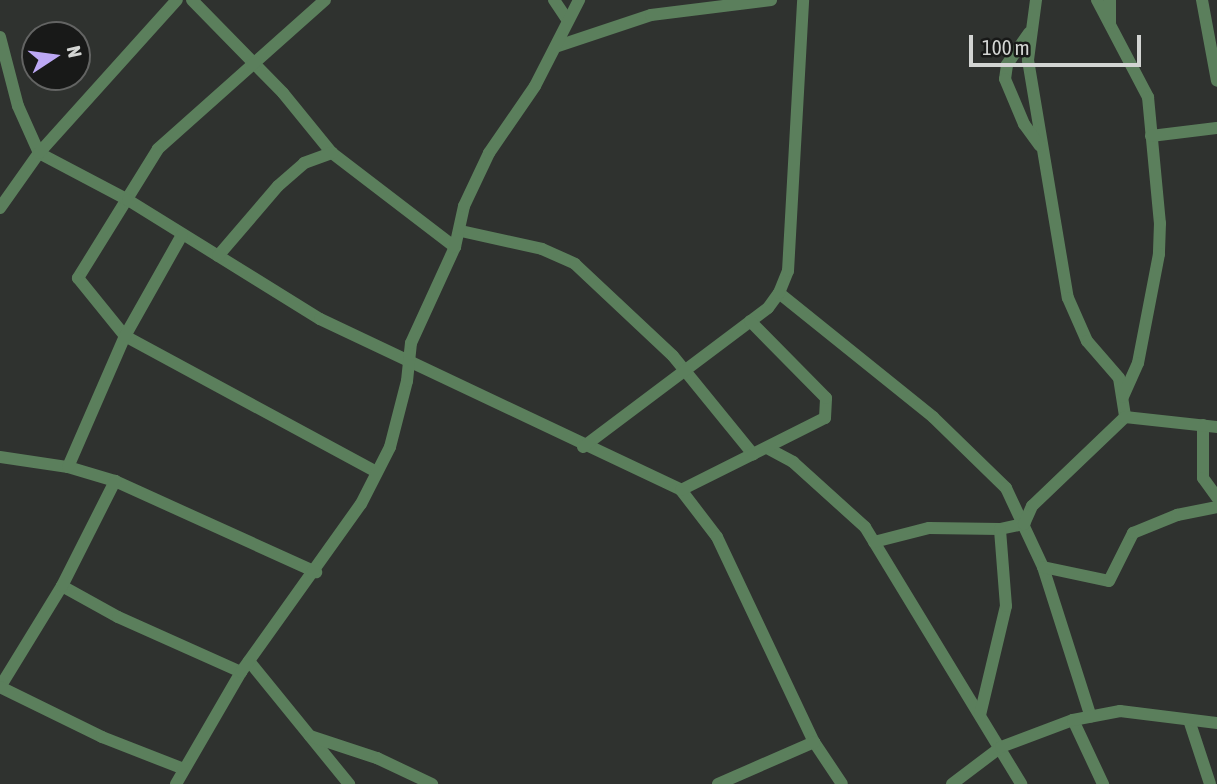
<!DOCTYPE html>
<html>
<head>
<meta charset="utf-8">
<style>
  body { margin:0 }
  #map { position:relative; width:1217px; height:784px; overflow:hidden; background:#2f322f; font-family:"Asap Condensed",sans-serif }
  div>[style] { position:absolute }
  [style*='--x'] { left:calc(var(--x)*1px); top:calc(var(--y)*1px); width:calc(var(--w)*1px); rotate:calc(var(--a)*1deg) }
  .minor>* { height:12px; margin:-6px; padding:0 6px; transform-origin:6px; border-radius:6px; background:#5b7f5c }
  span { translate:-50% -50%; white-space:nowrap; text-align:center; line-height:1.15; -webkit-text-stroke:5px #181918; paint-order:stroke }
  .north { position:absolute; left:21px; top:21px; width:70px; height:70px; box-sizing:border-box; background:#181918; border:2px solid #636463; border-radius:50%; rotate:77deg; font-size:19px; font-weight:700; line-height:28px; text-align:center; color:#d3d5d3 }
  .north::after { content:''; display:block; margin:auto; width:24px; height:32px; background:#bda9f5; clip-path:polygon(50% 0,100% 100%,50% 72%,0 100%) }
  .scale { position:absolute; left:969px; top:35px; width:172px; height:32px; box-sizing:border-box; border:4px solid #d3d5d3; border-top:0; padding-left:9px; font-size:21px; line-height:24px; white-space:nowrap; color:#d3d5d3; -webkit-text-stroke:5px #181918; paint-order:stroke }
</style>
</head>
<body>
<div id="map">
  <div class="minor">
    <div style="--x:192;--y:0;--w:130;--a:45.6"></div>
    <div style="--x:283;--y:93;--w:77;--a:50.8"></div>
    <div style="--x:332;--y:153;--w:155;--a:37.4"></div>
    <div style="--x:325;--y:0;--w:224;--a:138.3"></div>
    <div style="--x:158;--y:149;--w:152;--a:121.8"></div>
    <div style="--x:78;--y:278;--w:75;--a:51"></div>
    <div style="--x:125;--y:336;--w:286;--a:28.4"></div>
    <div style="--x:554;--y:0;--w:23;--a:56"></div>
    <div style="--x:1036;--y:0;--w:61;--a:97.6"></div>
    <div style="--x:1028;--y:60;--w:241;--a:80.5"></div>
    <div style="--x:1068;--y:298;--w:47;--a:66.2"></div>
    <div style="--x:1087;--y:341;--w:49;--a:49.1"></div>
    <div style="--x:1119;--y:378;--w:39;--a:81"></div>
    <div style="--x:1097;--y:0;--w:110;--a:62.3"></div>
    <div style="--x:1148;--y:97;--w:127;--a:84.6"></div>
    <div style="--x:1160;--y:223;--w:31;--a:92"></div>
    <div style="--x:1159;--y:254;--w:111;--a:100.9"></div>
    <div style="--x:1138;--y:363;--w:37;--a:114"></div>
    <div style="--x:1110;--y:0;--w:23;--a:90"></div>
    <div style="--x:1202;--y:0;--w:82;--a:79.5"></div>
    <div style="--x:1029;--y:33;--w:39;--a:125"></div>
    <div style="--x:1007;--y:65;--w:14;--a:98"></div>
    <div style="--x:1005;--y:79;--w:49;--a:67.1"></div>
    <div style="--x:1024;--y:124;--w:27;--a:54"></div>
    <div style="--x:0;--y:37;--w:71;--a:75.4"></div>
    <div style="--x:18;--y:106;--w:51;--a:65.9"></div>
    <div style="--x:39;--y:153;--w:101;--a:27.8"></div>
    <div style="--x:128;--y:200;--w:226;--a:31.8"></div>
    <div style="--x:320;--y:319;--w:399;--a:25.3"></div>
    <div style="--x:681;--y:490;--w:59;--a:52.5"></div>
    <div style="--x:717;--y:537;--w:227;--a:64.7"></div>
    <div style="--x:814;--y:742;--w:50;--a:56.3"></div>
    <div style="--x:558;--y:46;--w:98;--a:-18.4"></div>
    <div style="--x:651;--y:15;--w:121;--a:-7.1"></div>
    <div style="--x:1151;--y:136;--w:66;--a:-6.9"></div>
    <div style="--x:0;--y:208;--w:67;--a:-54.7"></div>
    <div style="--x:39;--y:153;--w:206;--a:-48"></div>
    <div style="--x:461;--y:231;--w:83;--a:12.5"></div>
    <div style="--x:542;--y:249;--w:36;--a:24"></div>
    <div style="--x:575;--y:264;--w:134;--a:43.2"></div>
    <div style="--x:673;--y:356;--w:127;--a:50.8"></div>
    <div style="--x:218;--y:256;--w:92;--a:-49.4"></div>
    <div style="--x:278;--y:186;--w:35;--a:-41"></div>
    <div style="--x:304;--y:163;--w:30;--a:-20"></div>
    <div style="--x:779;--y:293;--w:198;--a:38.8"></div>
    <div style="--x:933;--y:417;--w:102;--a:44.2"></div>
    <div style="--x:1006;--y:488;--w:87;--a:64.9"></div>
    <div style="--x:1043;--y:567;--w:157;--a:72.3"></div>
    <div style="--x:1203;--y:425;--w:53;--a:90"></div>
    <div style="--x:1203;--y:478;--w:24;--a:54"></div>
    <div style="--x:583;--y:447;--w:231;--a:-36.9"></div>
    <div style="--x:768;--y:308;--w:19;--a:-54"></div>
    <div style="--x:779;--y:293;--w:24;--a:-68"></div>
    <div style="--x:788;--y:271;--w:271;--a:-86.8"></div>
    <div style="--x:767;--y:448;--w:30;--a:28"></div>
    <div style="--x:793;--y:462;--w:97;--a:42.1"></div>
    <div style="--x:865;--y:527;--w:301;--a:58.7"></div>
    <div style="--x:0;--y:457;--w:69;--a:8.4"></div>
    <div style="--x:68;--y:467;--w:49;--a:16.6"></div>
    <div style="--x:115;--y:481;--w:221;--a:24.4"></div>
    <div style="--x:68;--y:467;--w:143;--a:-66.5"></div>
    <div style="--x:125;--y:336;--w:116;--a:-60.6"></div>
    <div style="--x:681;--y:490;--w:161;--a:-26.6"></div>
    <div style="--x:825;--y:418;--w:20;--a:-87"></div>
    <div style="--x:826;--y:398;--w:108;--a:-134.6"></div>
    <div style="--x:874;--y:542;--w:57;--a:-14.3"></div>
    <div style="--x:929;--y:528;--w:71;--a:0.8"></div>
    <div style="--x:1000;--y:529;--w:25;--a:-12"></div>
    <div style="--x:1024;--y:524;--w:20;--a:-66"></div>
    <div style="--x:1032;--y:506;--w:129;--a:-43.7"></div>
    <div style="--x:1125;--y:417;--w:93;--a:6.2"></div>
    <div style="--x:1043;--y:567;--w:67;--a:12"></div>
    <div style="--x:1109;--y:581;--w:54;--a:-63.4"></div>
    <div style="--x:1133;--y:533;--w:48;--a:-22.2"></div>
    <div style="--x:1177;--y:515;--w:41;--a:-11.3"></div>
    <div style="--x:62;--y:586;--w:64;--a:29"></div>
    <div style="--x:118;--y:617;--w:135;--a:24.1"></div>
    <div style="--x:249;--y:661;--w:159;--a:50.9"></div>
    <div style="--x:0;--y:687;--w:119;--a:-58.5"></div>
    <div style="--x:62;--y:586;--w:118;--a:-63.2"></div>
    <div style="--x:0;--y:687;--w:114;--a:26.1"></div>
    <div style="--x:102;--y:737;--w:88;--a:21.3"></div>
    <div style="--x:980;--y:715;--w:112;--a:-76.6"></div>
    <div style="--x:1006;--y:606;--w:77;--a:-94.5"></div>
    <div style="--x:1073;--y:720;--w:71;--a:64.9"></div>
    <div style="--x:1189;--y:720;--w:67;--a:71.8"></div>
    <div style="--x:310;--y:736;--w:71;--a:18.2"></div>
    <div style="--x:377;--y:758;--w:61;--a:25.3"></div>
    <div style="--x:176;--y:784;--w:129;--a:-59.9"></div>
    <div style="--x:241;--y:672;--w:206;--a:-54.5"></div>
    <div style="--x:361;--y:504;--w:64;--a:-63"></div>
    <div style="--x:390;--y:447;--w:68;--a:-75.6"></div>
    <div style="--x:407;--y:381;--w:38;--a:-84"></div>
    <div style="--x:411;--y:343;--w:106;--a:-65.4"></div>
    <div style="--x:455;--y:247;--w:42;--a:-77.6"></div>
    <div style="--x:464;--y:206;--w:59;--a:-64.7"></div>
    <div style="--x:489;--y:153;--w:81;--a:-55.5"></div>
    <div style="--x:535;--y:86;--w:97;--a:-62.9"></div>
    <div style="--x:718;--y:784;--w:105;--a:-23.6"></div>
    <div style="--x:952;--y:784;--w:61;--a:-37.1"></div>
    <div style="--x:1001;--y:747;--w:77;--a:-20.6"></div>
    <div style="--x:1073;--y:720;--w:48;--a:-10.8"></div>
    <div style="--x:1120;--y:711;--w:98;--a:7.1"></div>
  </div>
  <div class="north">N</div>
  <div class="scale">100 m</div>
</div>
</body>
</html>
